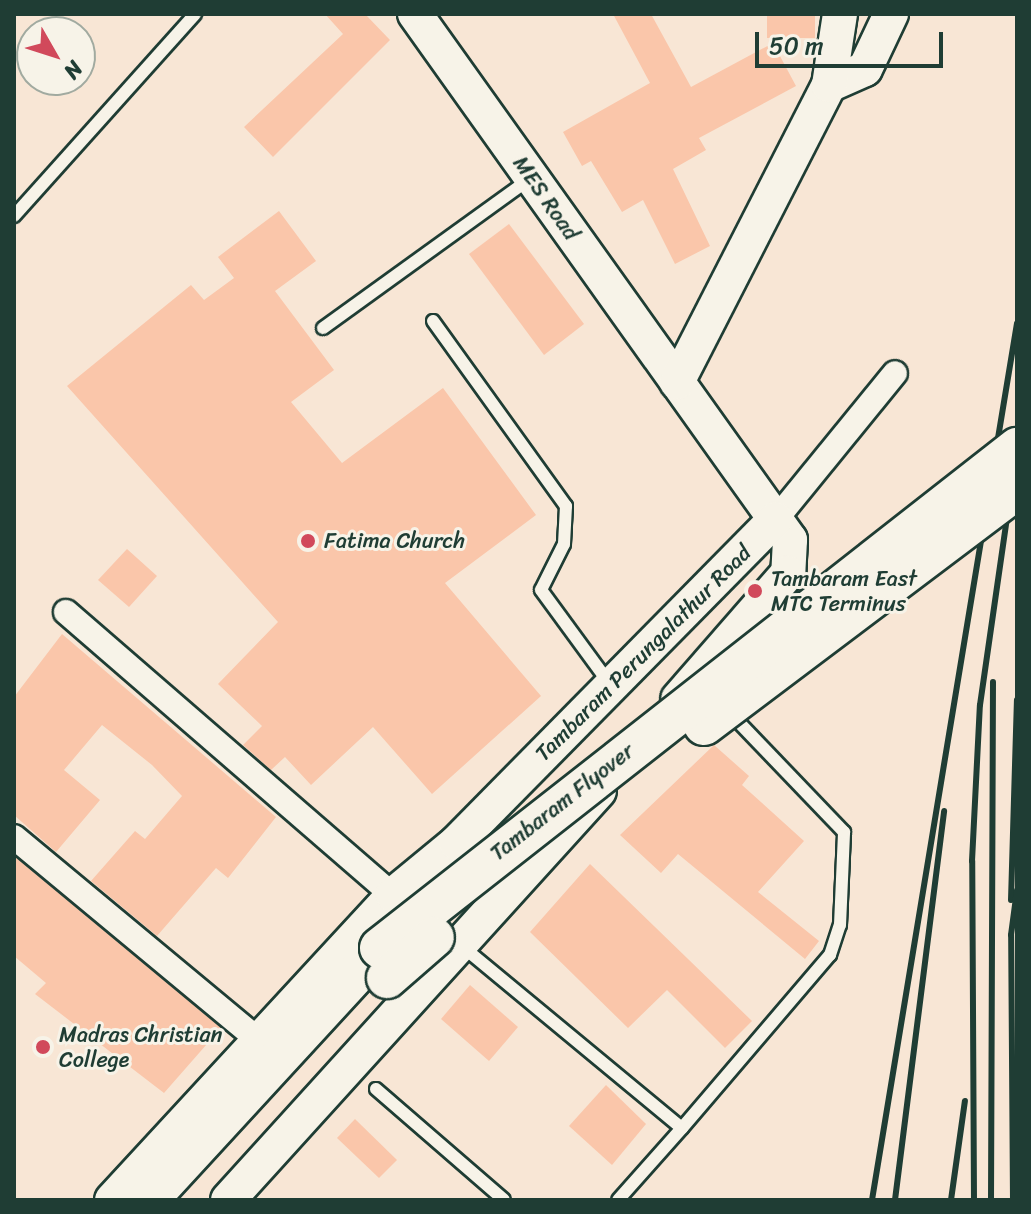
<!DOCTYPE html>
<html>
<head>
<meta charset="utf-8">
<style>
  body { margin:0 }
  #map { position:relative; width:1031px; height:1214px; overflow:hidden; background:#f8e6d5; font-family:Sriracha,sans-serif }
  div>[style] { position:absolute }
  [style*='--x'] { left:calc(var(--x)*1px); top:calc(var(--y)*1px); width:calc(var(--w)*1px); rotate:calc(var(--a)*1deg) }
  .building>* { inset:0; background:#fac6aa }
  .roads { filter:drop-shadow(2px 0 #1f3d34) drop-shadow(-2px 0 #1f3d34) drop-shadow(0 2px #1f3d34) drop-shadow(0 -2px #1f3d34) }
  .lane>* { height:12px; margin:-6px; padding:0 6px; transform-origin:6px; border-radius:6px; background:#f7f3e8 }
  .street>* { height:24px; margin:-12px; padding:0 12px; transform-origin:12px; border-radius:12px; background:#f7f3e8 }
  .secondary>* { height:34px; margin:-17px; padding:0 17px; transform-origin:17px; border-radius:17px; background:#f7f3e8 }
  .primary>* { height:40px; margin:-20px; padding:0 20px; transform-origin:20px; border-radius:20px; background:#f7f3e8 }
  .rail>* { height:6px; margin:-3px; padding:0 3px; transform-origin:3px; border-radius:3px; background:#1f3d34 }
  .bridges { filter:drop-shadow(2px 0 #1f3d34) drop-shadow(-2px 0 #1f3d34) drop-shadow(0 2px #1f3d34) drop-shadow(0 -2px #1f3d34) }
  .primary-bridge>* { height:40px; margin:-20px; padding:0 20px; transform-origin:20px; border-radius:20px; background:#f7f3e8 }
  .dots>* { width:22px; height:22px; translate:-50% -50%; box-sizing:border-box; border:4px solid #f7f3e8; border-radius:50% }
  span { translate:-50% -50%; white-space:nowrap; text-align:center; line-height:1.15; -webkit-text-stroke:6px #f7f3e8; paint-order:stroke }
  .street-label { font-size:22px; color:#1f3d34 }
  .poi-label { font-size:22px; color:#1f3d34 }
  .left { translate:0 -50%; text-align:left }
  .frame { position:absolute; inset:0; border:16px solid #1f3d34; pointer-events:none }
  .north { position:absolute; left:16px; top:16px; width:80px; height:80px; box-sizing:border-box; background:#f7f3e8; border:2px solid #a1aaa0; border-radius:50%; rotate:129deg; font-size:22px; font-weight:700; line-height:32px; text-align:center; color:#1f3d34 }
  .north::after { content:''; display:block; margin:auto; width:28px; height:36px; background:#d1495b; clip-path:polygon(50% 0,100% 100%,50% 72%,0 100%) }
  .scale { position:absolute; left:755px; top:32px; width:188px; height:36px; box-sizing:border-box; border:4px solid #1f3d34; border-top:0; padding-left:10px; font-size:24px; line-height:28px; white-space:nowrap; color:#1f3d34; -webkit-text-stroke:6px #f7f3e8; paint-order:stroke }
</style>
</head>
<body>
<div id="map">
  <div class="building">
    <div style="clip-path:polygon(325px 14px,365px 14px,390px 40px,273px 157px,244px 127px,343px 34px)"></div>
    <div style="clip-path:polygon(613px 14px,651px 14px,691px 87px,773px 43px,796px 86px,699px 138px,706px 150px,673px 169px,710px 246px,675px 264px,643px 200px,622px 212px,591px 161px,582px 166px,563px 132px,650px 83px)"></div>
    <div style="clip-path:polygon(767px 14px,815px 14px,815px 38px,767px 38px)"></div>
    <div style="clip-path:polygon(279px 211px,316px 261px,275px 291px,334px 370px,291px 402px,342px 463px,443px 388px,536px 515px,445px 583px,541px 696px,432px 794px,373px 727px,311px 785px,285px 757px,271px 770px,243px 745px,262px 726px,218px 684px,278px 622px,67px 386px,191px 285px,204px 300px,234px 278px,218px 257px)"></div>
    <div style="clip-path:polygon(509px 224px,584px 324px,544px 355px,469px 254px)"></div>
    <div style="clip-path:polygon(127px 549px,157px 576px,129px 607px,98px 580px)"></div>
    <div style="clip-path:polygon(62px 634px,276px 817px,228px 878px,216px 868px,157px 936px,91px 881px,135px 831px,145px 839px,182px 796px,152px 765px,102px 725px,64px 770px,100px 800px,56px 852px,14px 815px,14px 697px)"></div>
    <div style="clip-path:polygon(714px 745px,749px 776px,742px 785px,804px 841px,758px 892px,819px 941px,805px 959px,678px 854px,661px 873px,620px 835px)"></div>
    <div style="clip-path:polygon(14px 856px,221px 1028px,164px 1093px,35px 994px,46px 983px,14px 956px)"></div>
    <div style="clip-path:polygon(590px 864px,752px 1021px,725px 1048px,667px 990px,628px 1028px,530px 932px)"></div>
    <div style="clip-path:polygon(470px 985px,518px 1027px,489px 1061px,441px 1019px)"></div>
    <div style="clip-path:polygon(606px 1085px,646px 1124px,612px 1165px,569px 1126px)"></div>
    <div style="clip-path:polygon(355px 1119px,397px 1160px,379px 1178px,337px 1138px)"></div>
  </div>
  <div class="roads">
    <div class="lane">
      <div style="--x:14;--y:216;--w:271;--a:-48.1"></div>
      <div style="--x:433;--y:321;--w:228;--a:54.3"></div>
      <div style="--x:566;--y:506;--w:38;--a:93"></div>
      <div style="--x:564;--y:544;--w:51;--a:116.6"></div>
      <div style="--x:541;--y:590;--w:115;--a:53.8"></div>
      <div style="--x:323;--y:328;--w:253;--a:-35.8"></div>
      <div style="--x:463;--y:947;--w:284;--a:39.6"></div>
      <div style="--x:682;--y:1128;--w:96;--a:131.6"></div>
      <div style="--x:376;--y:1089;--w:169;--a:40.9"></div>
      <div style="--x:682;--y:1128;--w:228;--a:-49.5"></div>
      <div style="--x:830;--y:955;--w:32;--a:-72"></div>
      <div style="--x:840;--y:925;--w:93;--a:-87.5"></div>
      <div style="--x:844;--y:832;--w:163;--a:-133.8"></div>
    </div>
    <div class="street">
      <div style="--x:776;--y:519;--w:188;--a:-50.8"></div>
      <div style="--x:66;--y:612;--w:432;--a:40.9"></div>
      <div style="--x:14;--y:837;--w:320;--a:39.7"></div>
    </div>
    <div class="secondary">
      <div style="--x:415;--y:14;--w:646;--a:54.51"></div>
      <div style="--x:790;--y:540;--w:33;--a:93"></div>
      <div style="--x:788;--y:573;--w:167;--a:131.1"></div>
      <div style="--x:829;--y:85;--w:39;--a:-24"></div>
      <div style="--x:865;--y:69;--w:61;--a:-64.7"></div>
      <div style="--x:677;--y:382;--w:334;--a:-62.9"></div>
      <div style="--x:829;--y:85;--w:72;--a:-81.2"></div>
      <div style="--x:112;--y:1200;--w:415;--a:-47.3"></div>
      <div style="--x:393;--y:895;--w:82;--a:-39.5"></div>
      <div style="--x:456;--y:843;--w:455;--a:-45.4"></div>
      <div style="--x:228;--y:1200;--w:552;--a:-47.79"></div>
    </div>
    <div class="primary">
      <div style="--x:148;--y:1200;--w:343;--a:-47.4"></div>
    </div>
  </div>
  <div class="rail">
    <div style="--x:1011;--y:900;--w:200;--a:-88.3"></div>
    <div style="--x:872;--y:1200;--w:889;--a:-80.61"></div>
    <div style="--x:895;--y:1200;--w:392;--a:-82.8"></div>
    <div style="--x:951;--y:1200;--w:100;--a:-82"></div>
    <div style="--x:974;--y:1200;--w:339;--a:-90.3"></div>
    <div style="--x:972;--y:861;--w:156;--a:-87.1"></div>
    <div style="--x:980;--y:705;--w:260;--a:-81.8"></div>
    <div style="--x:991;--y:1200;--w:518;--a:-89.78"></div>
    <div style="--x:1013;--y:1200;--w:265;--a:-90.4"></div>
    <div style="--x:1011;--y:935;--w:45;--a:-82.4"></div>
  </div>
  <div class="bridges">
    <div class="primary-bridge">
      <div style="--x:704;--y:725;--w:392;--a:-37"></div>
      <div style="--x:380;--y:948;--w:810;--a:-38.13"></div>
      <div style="--x:387;--y:978;--w:62;--a:-41.1"></div>
    </div>
  </div>
  <div class="dots">
    <div style="left:308px;top:541px;background:#d1495b"></div>
    <div style="left:755px;top:591px;background:#d1495b"></div>
    <div style="left:43px;top:1047px;background:#d1495b"></div>
  </div>
  <div class="street-label">
    <span style="left:546px;top:198px;rotate:55deg">MES Road</span>
    <span style="left:643px;top:653px;rotate:-45deg">Tambaram Perungalathur Road</span>
    <span style="left:562px;top:802px;rotate:-38deg">Tambaram Flyover</span>
  </div>
  <div class="poi-label">
    <span class="left" style="left:324px;top:541px">Fatima Church</span>
    <span class="left" style="left:771px;top:591px">Tambaram East<br>MTC Terminus</span>
    <span class="left" style="left:59px;top:1047px">Madras Christian<br>College</span>
  </div>
  <div class="frame"></div>
  <div class="north">N</div>
  <div class="scale">50 m</div>
</div>
</body>
</html>
